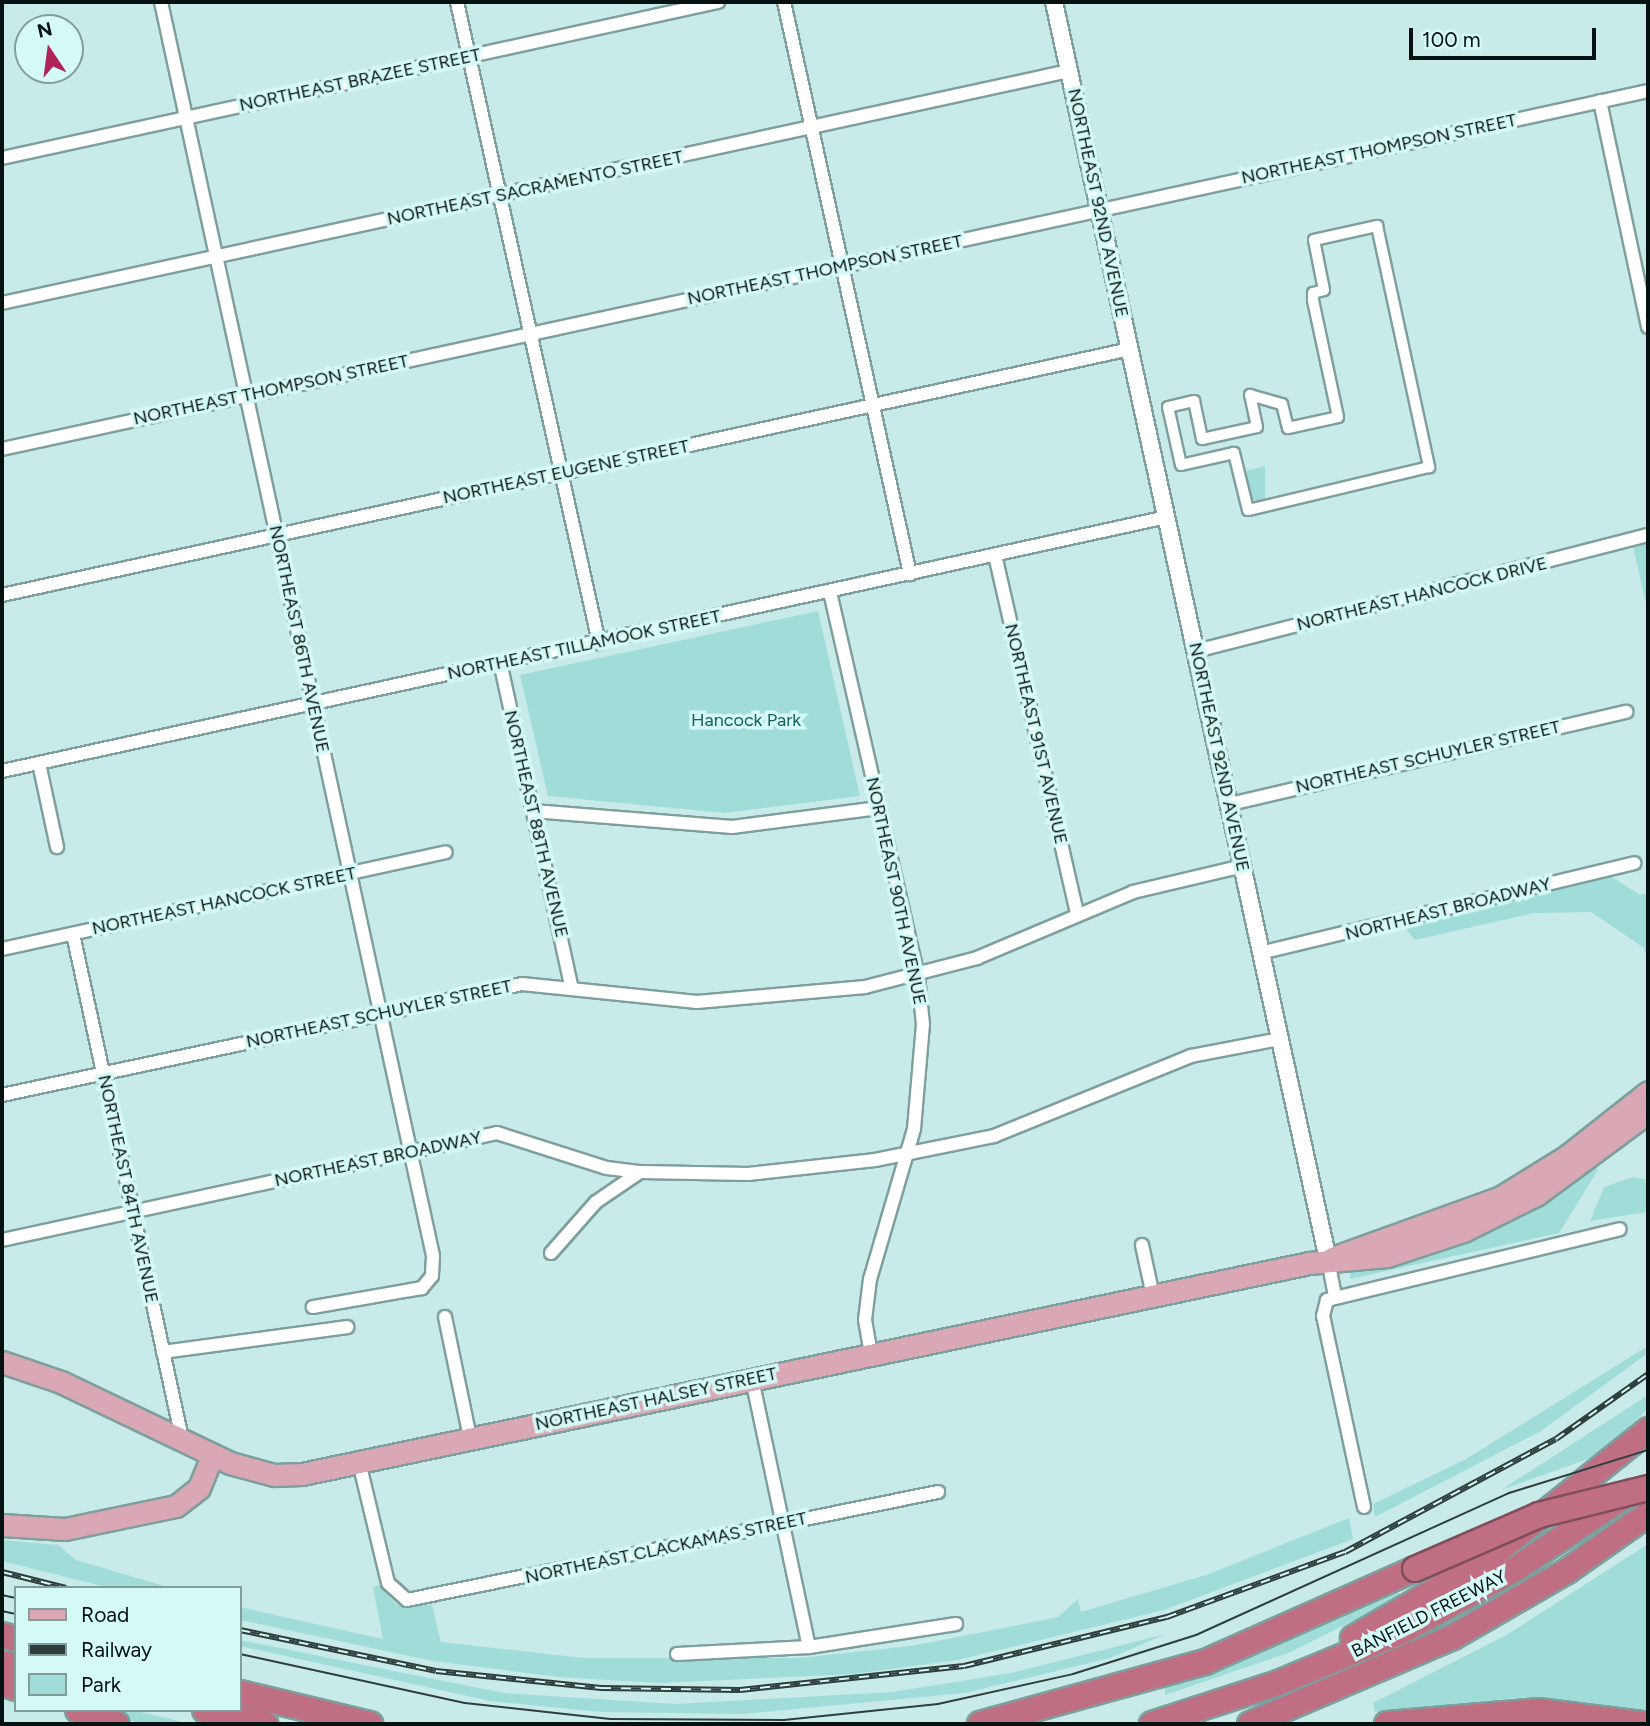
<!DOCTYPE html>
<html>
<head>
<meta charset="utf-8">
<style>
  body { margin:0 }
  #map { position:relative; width:1650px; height:1726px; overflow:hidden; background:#c8ebe9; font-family:Figtree,sans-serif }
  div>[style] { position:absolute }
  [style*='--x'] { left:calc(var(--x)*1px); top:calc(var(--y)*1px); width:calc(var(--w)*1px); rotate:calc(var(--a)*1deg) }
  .green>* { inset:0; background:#a0ddd9 }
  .roads { filter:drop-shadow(2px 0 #7e9f9d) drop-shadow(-2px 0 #7e9f9d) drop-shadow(0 2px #7e9f9d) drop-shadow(0 -2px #7e9f9d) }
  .pedestrian>* { height:10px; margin:-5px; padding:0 5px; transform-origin:5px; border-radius:5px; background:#fff }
  .minor>* { height:12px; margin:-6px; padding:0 6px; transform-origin:6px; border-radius:6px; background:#fff }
  .tertiary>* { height:16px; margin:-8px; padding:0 8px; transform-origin:8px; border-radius:8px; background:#fff }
  .primary>* { height:21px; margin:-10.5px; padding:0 10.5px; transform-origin:10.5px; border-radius:10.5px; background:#d9a8b4 }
  .motorway>* { height:24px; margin:-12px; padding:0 12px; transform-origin:12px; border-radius:12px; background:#c06e82 }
  .tram>* { height:2px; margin:-1px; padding:0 1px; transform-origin:1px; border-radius:1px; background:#2d3e3d }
  .rail>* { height:6px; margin-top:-3px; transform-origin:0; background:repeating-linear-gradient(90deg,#d5f9f6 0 10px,#2d3e3d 0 20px); box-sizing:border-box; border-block:2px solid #2d3e3d }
  .bridges { filter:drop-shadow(2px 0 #7f4e5a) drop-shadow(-2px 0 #7f4e5a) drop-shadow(0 2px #7f4e5a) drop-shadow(0 -2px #7f4e5a) }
  .motorway-bridge>* { height:24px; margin:-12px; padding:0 12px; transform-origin:12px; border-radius:12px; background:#c06e82 }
  span { translate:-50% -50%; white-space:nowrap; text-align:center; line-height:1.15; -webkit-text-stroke:7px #d5f9f6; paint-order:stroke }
  .street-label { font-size:18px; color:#061211 }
  .park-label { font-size:18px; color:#17615e }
  .frame { position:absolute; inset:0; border:4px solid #061211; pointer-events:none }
  .legend { position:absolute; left:14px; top:1586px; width:228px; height:126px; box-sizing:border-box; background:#d5f9f6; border:2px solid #829d9a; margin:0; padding:9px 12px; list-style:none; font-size:21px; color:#061211 }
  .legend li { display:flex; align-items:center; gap:14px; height:35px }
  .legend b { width:35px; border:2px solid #829d9a }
  .north { position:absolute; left:14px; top:14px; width:70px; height:70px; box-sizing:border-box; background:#d5f9f6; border:2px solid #829d9a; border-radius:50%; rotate:347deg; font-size:19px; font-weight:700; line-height:28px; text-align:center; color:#061211 }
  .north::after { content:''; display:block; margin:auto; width:24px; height:32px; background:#b12358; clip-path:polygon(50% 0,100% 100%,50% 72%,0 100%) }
  .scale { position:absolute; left:1409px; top:28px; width:187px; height:32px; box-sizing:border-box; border:4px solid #061211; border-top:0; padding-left:9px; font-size:21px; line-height:24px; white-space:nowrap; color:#061211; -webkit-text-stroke:5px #d5f9f6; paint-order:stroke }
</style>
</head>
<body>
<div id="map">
  <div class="green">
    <div style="clip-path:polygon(1265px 466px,1265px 499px,1252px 502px,1246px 471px)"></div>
    <div style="clip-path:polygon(1648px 542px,1648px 613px,1633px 546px)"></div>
    <div style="clip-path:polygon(818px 611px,860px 796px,725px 813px,548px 796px,520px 675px)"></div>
    <div style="clip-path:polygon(1612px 877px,1640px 895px,1648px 893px,1648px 964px,1644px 948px,1591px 912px,1534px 913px,1415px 940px,1404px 927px)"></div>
    <div style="clip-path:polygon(1593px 1163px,1598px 1170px,1559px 1233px,1350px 1279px,1351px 1270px,1380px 1264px)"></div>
    <div style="clip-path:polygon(1633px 1177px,1648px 1180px,1648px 1212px,1590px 1221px,1604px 1187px)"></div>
    <div style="clip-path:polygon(1648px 1346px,1648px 1353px,1541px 1431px,1375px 1517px,1373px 1504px,1466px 1459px)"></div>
    <div style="clip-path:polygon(1648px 1395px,1648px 1409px,1594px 1457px,1501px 1490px)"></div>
    <div style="clip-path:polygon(1349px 1518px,1353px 1539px,1164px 1610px,958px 1660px,853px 1674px,659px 1683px,558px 1677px,433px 1661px,240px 1620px,240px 1607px,383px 1639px,373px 1587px,379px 1585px,396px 1604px,432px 1605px,441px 1642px,584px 1658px,799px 1658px,911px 1646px,1058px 1617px,1078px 1599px,1081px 1612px,1209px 1574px)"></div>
    <div style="clip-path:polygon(2px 1540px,58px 1545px,76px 1560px,171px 1588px,110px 1588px,2px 1561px)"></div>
    <div style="clip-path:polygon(1648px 1544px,1648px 1710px,1525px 1697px,1375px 1712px,1373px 1703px,1508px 1634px)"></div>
    <div style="clip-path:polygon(1397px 1591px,1402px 1596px,1291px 1652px,1165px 1695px,1165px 1688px)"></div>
    <div style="clip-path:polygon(1166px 1634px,1110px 1658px,965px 1693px,743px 1714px,601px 1712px,490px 1701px,240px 1646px,240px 1640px,504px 1693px,675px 1704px,892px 1692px,1011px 1673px)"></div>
    <div style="clip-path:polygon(132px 1710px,191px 1724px,137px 1724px,116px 1712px)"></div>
  </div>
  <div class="roads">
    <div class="pedestrian">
      <div style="--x:1377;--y:226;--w:247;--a:77.8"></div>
      <div style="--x:1429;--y:467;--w:186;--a:166.6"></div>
      <div style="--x:1248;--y:510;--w:59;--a:-103.8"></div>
      <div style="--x:1234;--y:453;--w:54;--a:167.2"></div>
      <div style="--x:1181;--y:465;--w:59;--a:-102.6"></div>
      <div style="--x:1168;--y:407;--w:27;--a:-13"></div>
      <div style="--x:1194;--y:401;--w:39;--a:78"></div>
      <div style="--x:1202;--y:439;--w:56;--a:-12.3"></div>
      <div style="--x:1257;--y:427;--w:33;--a:-102"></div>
      <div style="--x:1250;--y:395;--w:33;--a:16"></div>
      <div style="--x:1282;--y:404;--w:25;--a:76"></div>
      <div style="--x:1288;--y:428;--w:51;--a:-12.4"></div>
      <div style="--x:1338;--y:417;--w:120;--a:-102.1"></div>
      <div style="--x:1313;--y:300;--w:7;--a:-90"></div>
      <div style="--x:1313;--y:293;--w:11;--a:-15"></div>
      <div style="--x:1324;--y:290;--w:51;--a:-101.3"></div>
      <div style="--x:1314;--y:240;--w:65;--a:-12.5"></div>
    </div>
    <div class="minor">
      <div style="--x:161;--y:2;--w:1283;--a:77.76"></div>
      <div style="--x:433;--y:1256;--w:20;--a:93"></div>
      <div style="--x:432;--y:1276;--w:16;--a:130"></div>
      <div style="--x:422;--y:1288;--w:111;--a:170.1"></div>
      <div style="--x:457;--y:2;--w:657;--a:77.51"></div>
      <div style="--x:784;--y:2;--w:586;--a:77.58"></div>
      <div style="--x:1600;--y:101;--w:231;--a:78"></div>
      <div style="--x:2;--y:158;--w:733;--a:-12.29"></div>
      <div style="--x:2;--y:303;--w:1092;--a:-12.27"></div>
      <div style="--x:2;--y:449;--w:1684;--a:-12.27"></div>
      <div style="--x:995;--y:555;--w:367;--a:77.1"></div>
      <div style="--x:830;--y:592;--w:394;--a:77.1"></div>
      <div style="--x:918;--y:976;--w:48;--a:84.1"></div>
      <div style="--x:923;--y:1024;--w:105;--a:94.9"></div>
      <div style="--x:914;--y:1129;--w:156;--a:106.3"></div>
      <div style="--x:870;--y:1279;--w:41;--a:97"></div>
      <div style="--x:865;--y:1320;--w:35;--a:80"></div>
      <div style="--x:2;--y:595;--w:1155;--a:-12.3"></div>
      <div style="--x:1196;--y:651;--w:467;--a:-14.4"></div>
      <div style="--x:500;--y:662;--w:332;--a:77.6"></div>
      <div style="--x:39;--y:763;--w:86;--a:77.9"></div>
      <div style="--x:2;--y:771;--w:1192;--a:-12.3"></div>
      <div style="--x:1230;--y:804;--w:407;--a:-13.1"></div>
      <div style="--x:533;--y:811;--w:200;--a:4.6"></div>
      <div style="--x:732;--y:827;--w:148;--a:-7.4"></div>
      <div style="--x:73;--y:934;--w:521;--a:77.81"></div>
      <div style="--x:2;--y:949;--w:454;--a:-12.3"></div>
      <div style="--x:1260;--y:953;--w:385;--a:-13.5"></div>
      <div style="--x:2;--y:1095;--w:532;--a:-12.05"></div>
      <div style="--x:522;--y:984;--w:176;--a:5.9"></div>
      <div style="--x:697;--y:1002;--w:169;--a:-5.1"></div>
      <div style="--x:865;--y:987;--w:116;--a:-14.5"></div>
      <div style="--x:977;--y:958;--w:169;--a:-22.9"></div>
      <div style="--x:1133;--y:892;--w:113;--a:-13.3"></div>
      <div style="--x:2;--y:1240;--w:506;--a:-12.2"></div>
      <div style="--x:497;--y:1133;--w:115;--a:17.7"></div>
      <div style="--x:607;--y:1168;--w:34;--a:7"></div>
      <div style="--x:641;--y:1172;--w:107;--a:1.1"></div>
      <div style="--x:748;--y:1174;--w:128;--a:-6.3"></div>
      <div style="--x:875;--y:1160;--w:121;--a:-11.4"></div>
      <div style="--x:994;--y:1136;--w:213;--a:-22.1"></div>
      <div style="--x:1191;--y:1056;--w:90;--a:-10.9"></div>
      <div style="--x:1142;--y:1245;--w:52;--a:77.8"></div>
      <div style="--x:551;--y:1253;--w:68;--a:-48.6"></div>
      <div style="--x:596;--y:1202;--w:53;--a:-34.3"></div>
      <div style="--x:1328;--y:1260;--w:38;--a:79"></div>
      <div style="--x:445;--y:1317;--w:124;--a:78.3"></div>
      <div style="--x:163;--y:1352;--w:186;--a:-7.7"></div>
      <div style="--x:752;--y:1379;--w:274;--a:78"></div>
      <div style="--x:359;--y:1462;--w:124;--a:76.5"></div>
      <div style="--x:388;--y:1583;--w:25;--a:42"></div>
      <div style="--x:407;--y:1600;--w:542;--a:-11.5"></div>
      <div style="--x:1364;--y:1507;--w:195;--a:-102.1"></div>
      <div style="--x:1323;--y:1316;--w:16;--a:-76"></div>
      <div style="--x:1327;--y:1300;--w:301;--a:-13.6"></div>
      <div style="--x:677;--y:1654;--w:132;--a:-3"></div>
      <div style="--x:809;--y:1647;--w:149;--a:-8.9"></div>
    </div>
    <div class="tertiary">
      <div style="--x:1054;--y:2;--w:1287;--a:77.71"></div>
    </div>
    <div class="primary">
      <div style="--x:1332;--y:1258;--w:180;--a:-19.8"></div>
      <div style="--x:1501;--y:1197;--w:78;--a:-31.8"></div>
      <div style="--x:1567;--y:1156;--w:103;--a:-38.3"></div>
      <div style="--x:2;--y:1362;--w:62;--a:18.7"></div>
      <div style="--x:61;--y:1382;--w:187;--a:25.6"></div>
      <div style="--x:230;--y:1463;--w:46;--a:15.3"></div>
      <div style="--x:274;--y:1475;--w:28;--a:-2"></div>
      <div style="--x:302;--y:1474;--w:1029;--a:-11.83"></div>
      <div style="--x:1309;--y:1263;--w:78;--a:-5.1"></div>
      <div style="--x:1387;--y:1256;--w:80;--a:-18.2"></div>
      <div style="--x:1463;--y:1231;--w:81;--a:-26.3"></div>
      <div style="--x:1536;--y:1195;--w:139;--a:-36.5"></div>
      <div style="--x:2;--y:1525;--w:63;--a:3.6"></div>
      <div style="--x:65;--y:1529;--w:113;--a:-11.7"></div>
      <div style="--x:176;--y:1506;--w:29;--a:-38"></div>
      <div style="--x:199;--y:1488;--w:35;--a:-68"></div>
    </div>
    <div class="motorway">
      <div style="--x:2;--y:1635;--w:15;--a:16"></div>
      <div style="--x:1353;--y:1638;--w:151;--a:-30.1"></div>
      <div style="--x:1484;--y:1562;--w:211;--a:-38.8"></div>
      <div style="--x:2;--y:1663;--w:14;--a:12"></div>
      <div style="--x:2;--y:1683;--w:15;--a:20"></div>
      <div style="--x:240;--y:1693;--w:134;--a:13.4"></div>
      <div style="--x:78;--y:1710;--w:41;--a:19.7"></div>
      <div style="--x:205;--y:1710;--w:62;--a:13.1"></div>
      <div style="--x:980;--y:1724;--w:233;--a:-15.4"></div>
      <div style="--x:1205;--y:1662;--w:230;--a:-23.9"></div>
      <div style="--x:1152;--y:1724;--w:133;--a:-18"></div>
      <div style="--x:1278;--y:1683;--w:133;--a:-22.5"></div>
      <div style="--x:1401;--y:1632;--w:130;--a:-28.9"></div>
      <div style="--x:1515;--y:1569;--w:139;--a:-33.6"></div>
      <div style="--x:1250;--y:1724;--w:221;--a:-23.2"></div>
      <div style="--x:1453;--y:1637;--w:132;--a:-30.1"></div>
      <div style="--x:1567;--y:1571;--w:99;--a:-35.1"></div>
      <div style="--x:1387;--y:1724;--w:152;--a:-4.9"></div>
      <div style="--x:1538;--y:1711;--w:107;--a:7"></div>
    </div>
  </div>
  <div class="tram">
    <div style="--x:2;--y:1595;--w:14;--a:12"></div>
    <div style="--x:2;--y:1611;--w:14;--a:12"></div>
    <div style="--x:240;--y:1654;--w:230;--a:12.3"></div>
    <div style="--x:465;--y:1703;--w:146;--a:6.3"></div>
    <div style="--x:610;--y:1719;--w:174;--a:0.3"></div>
    <div style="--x:784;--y:1720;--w:155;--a:-5.9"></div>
    <div style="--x:938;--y:1704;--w:138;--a:-12.5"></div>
    <div style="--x:1073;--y:1674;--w:129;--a:-17.6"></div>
    <div style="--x:1196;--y:1635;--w:344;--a:-24.4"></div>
    <div style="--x:1509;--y:1493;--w:145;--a:-17.2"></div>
  </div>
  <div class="rail">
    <div style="--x:2;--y:1572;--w:66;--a:14"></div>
    <div style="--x:240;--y:1630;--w:200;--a:11.8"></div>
    <div style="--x:436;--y:1671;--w:166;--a:5.9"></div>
    <div style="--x:601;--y:1688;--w:139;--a:0.8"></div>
    <div style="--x:740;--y:1690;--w:225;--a:-6.1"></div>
    <div style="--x:964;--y:1666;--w:209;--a:-13.6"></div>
    <div style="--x:1167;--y:1617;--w:189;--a:-20.1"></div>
    <div style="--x:1345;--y:1552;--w:239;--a:-28.2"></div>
    <div style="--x:1556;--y:1439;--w:113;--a:-35.2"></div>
  </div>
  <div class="bridges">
    <div class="motorway-bridge">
      <div style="--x:1415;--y:1569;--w:135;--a:-23.5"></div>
      <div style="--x:1539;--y:1515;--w:112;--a:-13.9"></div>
    </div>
  </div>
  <div class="street-label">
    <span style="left:360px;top:80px;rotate:-12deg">NORTHEAST BRAZEE STREET</span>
    <span style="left:1379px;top:149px;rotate:-12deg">NORTHEAST THOMPSON STREET</span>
    <span style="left:535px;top:188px;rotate:-12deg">NORTHEAST SACRAMENTO STREET</span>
    <span style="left:1098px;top:203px;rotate:78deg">NORTHEAST 92ND AVENUE</span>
    <span style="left:825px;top:270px;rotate:-12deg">NORTHEAST THOMPSON STREET</span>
    <span style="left:271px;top:390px;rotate:-12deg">NORTHEAST THOMPSON STREET</span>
    <span style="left:566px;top:472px;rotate:-12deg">NORTHEAST EUGENE STREET</span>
    <span style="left:1422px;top:594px;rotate:-14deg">NORTHEAST HANCOCK DRIVE</span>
    <span style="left:299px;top:639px;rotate:78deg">NORTHEAST 86TH AVENUE</span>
    <span style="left:584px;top:645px;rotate:-12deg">NORTHEAST TILLAMOOK STREET</span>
    <span style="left:1036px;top:734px;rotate:77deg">NORTHEAST 91ST AVENUE</span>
    <span style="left:1219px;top:757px;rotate:78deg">NORTHEAST 92ND AVENUE</span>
    <span style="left:1428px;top:757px;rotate:-13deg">NORTHEAST SCHUYLER STREET</span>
    <span style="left:536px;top:824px;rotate:77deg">NORTHEAST 88TH AVENUE</span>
    <span style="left:896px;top:891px;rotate:78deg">NORTHEAST 90TH AVENUE</span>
    <span style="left:224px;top:901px;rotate:-12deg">NORTHEAST HANCOCK STREET</span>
    <span style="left:1448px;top:909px;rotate:-14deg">NORTHEAST BROADWAY</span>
    <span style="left:379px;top:1014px;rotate:-12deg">NORTHEAST SCHUYLER STREET</span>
    <span style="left:378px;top:1159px;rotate:-12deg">NORTHEAST BROADWAY</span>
    <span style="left:128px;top:1189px;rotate:78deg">NORTHEAST 84TH AVENUE</span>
    <span style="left:656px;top:1399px;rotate:-12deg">NORTHEAST HALSEY STREET</span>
    <span style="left:666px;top:1548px;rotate:-12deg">NORTHEAST CLACKAMAS STREET</span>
    <span style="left:1429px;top:1614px;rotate:-27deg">BANFIELD FREEWAY</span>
  </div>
  <div class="park-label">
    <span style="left:746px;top:720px">Hancock Park</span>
  </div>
  <div class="frame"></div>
  <ul class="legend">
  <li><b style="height:9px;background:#d9a8b4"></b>Road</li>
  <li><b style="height:9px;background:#2d3e3d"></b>Railway</li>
  <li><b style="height:19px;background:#a0ddd9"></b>Park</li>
  </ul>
  <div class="north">N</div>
  <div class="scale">100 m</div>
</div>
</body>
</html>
